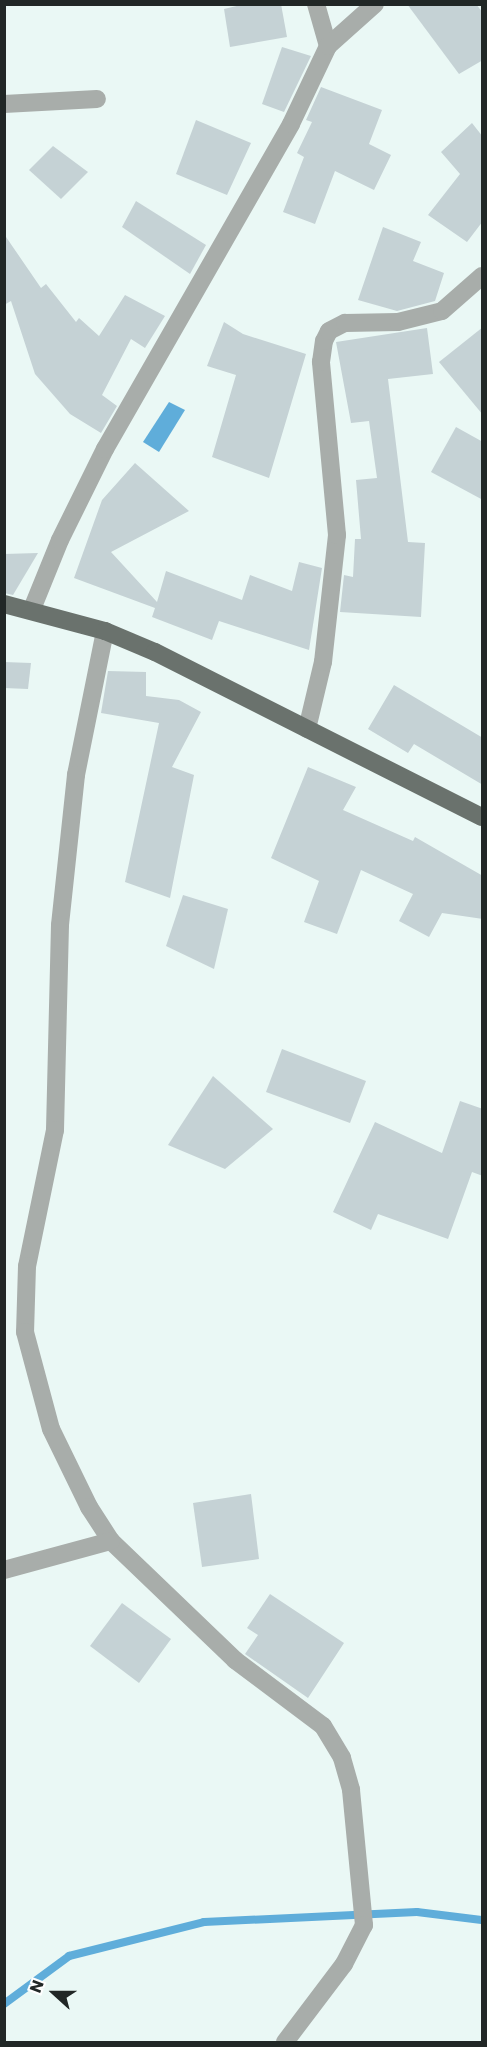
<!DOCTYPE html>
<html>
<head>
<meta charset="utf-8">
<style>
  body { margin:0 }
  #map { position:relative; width:487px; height:2047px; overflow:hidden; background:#eaf8f5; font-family:Poppins,sans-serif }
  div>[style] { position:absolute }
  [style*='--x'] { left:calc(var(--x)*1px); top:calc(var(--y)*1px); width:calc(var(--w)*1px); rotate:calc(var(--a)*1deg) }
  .water>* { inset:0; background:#5fadda }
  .stream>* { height:8px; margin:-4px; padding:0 4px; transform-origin:4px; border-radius:4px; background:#5fadda }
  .building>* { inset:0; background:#c5d2d5 }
  .minor>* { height:18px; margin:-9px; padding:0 9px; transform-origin:9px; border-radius:9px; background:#a8adaa }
  .major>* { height:18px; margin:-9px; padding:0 9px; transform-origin:9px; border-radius:9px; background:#6a726d }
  span { translate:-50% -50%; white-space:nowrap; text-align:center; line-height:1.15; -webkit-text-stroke:6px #fff; paint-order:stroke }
  .frame { position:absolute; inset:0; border:6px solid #212726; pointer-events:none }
  .north { position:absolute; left:24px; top:1963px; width:60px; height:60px; -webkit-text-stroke:4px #fff; paint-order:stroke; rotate:291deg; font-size:16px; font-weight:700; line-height:24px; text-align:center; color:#212726 }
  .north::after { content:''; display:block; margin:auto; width:21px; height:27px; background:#212726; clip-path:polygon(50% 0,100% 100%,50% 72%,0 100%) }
</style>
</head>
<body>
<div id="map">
  <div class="water">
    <div style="clip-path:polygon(169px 402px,185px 410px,159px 452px,143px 442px)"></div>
  </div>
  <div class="stream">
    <div style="--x:4;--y:2004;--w:81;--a:-36.4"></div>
    <div style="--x:69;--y:1956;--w:139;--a:-14.1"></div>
    <div style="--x:204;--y:1922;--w:213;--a:-2.7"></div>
    <div style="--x:417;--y:1912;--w:65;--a:7"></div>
  </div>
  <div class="building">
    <div style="clip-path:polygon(245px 4px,281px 4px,287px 37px,230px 47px,224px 9px)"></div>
    <div style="clip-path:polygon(407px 4px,476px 4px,483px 13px,483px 60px,459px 74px)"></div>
    <div style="clip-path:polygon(282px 47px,311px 56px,284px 112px,262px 104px)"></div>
    <div style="clip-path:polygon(321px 87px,382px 110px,369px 144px,391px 155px,374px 190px,335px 171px,315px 224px,283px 212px,304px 157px,297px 153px,312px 122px,306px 120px)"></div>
    <div style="clip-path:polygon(196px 120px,251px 143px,227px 195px,176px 174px)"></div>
    <div style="clip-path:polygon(472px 123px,483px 137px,483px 221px,467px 242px,428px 215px,460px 174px,441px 152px)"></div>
    <div style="clip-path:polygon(53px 146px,88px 172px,61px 199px,29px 170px)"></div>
    <div style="clip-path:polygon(136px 201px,206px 245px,190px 274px,122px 227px)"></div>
    <div style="clip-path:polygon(383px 227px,421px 242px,413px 261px,444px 273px,435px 301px,397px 311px,358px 300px)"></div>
    <div style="clip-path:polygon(4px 234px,41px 288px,46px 284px,76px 322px,79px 318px,99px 336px,125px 295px,165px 316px,145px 348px,131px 339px,102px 395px,117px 406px,101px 433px,70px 414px,35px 374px,11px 301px,4px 305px)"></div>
    <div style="clip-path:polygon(224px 322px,243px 334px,306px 354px,269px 478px,212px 457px,236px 375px,207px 366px)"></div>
    <div style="clip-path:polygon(483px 327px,483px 415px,439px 362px)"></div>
    <div style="clip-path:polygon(427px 328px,433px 374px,388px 379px,408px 542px,425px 543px,421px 617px,340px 612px,344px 575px,353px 577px,355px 539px,361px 539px,356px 480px,377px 478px,369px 421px,351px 423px,336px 342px)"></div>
    <div style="clip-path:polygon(456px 427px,483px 442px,483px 500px,431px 472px)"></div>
    <div style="clip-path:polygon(135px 463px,189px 511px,111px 552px,157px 602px,166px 571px,242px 600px,250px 575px,292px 591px,299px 562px,322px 568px,309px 650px,219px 621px,212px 640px,152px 617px,155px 608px,74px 578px,102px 500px)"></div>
    <div style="clip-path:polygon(38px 553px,13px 595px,4px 593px,4px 554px)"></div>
    <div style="clip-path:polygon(4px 662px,31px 663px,28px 689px,4px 688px)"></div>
    <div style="clip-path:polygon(108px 671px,146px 672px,146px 696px,179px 700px,201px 712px,172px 767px,194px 775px,170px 898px,125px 882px,159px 723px,101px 713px)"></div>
    <div style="clip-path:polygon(394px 685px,483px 738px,483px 785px,414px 744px,408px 753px,368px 729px)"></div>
    <div style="clip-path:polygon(308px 767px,356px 787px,343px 810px,413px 841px,415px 837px,483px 876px,483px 919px,442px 913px,429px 937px,399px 921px,413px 894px,361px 870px,337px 934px,304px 922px,319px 881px,271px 858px)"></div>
    <div style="clip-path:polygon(183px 895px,228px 909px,214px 969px,166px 946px)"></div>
    <div style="clip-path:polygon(282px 1049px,366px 1081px,350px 1123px,266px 1092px)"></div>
    <div style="clip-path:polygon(213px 1076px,273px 1129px,225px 1169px,168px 1145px)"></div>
    <div style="clip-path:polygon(460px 1101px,483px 1109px,483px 1176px,472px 1172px,448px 1239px,378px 1214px,371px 1230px,333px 1212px,375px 1122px,442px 1153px)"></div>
    <div style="clip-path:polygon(251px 1494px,259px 1559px,202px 1567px,193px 1503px)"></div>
    <div style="clip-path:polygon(270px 1594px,344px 1643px,308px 1698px,245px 1654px,258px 1635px,247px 1628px)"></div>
    <div style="clip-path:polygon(122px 1603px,171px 1639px,139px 1683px,90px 1646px)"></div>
  </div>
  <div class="minor">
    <div style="--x:316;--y:4;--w:44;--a:74.1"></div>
    <div style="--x:4;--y:104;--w:93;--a:-3.1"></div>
    <div style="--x:32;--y:609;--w:74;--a:-67.9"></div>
    <div style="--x:60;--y:540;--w:102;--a:-63.7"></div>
    <div style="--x:105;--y:449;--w:374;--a:-60.2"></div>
    <div style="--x:291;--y:124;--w:86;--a:-64.6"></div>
    <div style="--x:328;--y:46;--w:63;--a:-41.8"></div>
    <div style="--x:105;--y:631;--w:147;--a:101.4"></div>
    <div style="--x:76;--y:775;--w:151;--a:96.1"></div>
    <div style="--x:60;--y:925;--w:205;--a:91.4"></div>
    <div style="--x:55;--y:1130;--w:139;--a:101.6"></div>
    <div style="--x:27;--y:1266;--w:66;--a:91.7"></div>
    <div style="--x:25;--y:1332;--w:100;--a:75"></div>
    <div style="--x:51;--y:1429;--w:87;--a:64"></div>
    <div style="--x:89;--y:1507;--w:40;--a:57.1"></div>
    <div style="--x:111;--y:1541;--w:172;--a:43.8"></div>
    <div style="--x:235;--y:1660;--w:110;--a:36.9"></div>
    <div style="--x:323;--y:1726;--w:37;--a:59"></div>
    <div style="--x:342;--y:1758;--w:33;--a:74"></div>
    <div style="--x:351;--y:1790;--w:136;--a:84.5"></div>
    <div style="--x:364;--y:1925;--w:44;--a:117.1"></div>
    <div style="--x:344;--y:1964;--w:98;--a:127.1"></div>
    <div style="--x:307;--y:729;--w:69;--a:-76.6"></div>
    <div style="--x:323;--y:662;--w:128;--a:-83.7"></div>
    <div style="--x:337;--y:535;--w:174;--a:-95.3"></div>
    <div style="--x:321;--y:362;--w:21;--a:-82"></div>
    <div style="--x:324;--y:341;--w:11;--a:-63"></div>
    <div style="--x:329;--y:331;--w:18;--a:-27"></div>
    <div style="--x:345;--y:323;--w:53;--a:-1.1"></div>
    <div style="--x:398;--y:322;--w:45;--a:-14"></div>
    <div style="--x:442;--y:311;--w:53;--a:-41.2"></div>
    <div style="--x:4;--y:1570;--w:111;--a:-15.2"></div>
  </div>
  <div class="major">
    <div style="--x:4;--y:604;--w:105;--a:15"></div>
    <div style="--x:105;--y:631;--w:54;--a:22.8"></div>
    <div style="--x:155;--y:652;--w:366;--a:26.8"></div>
  </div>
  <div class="frame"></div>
  <div class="north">N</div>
</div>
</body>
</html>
